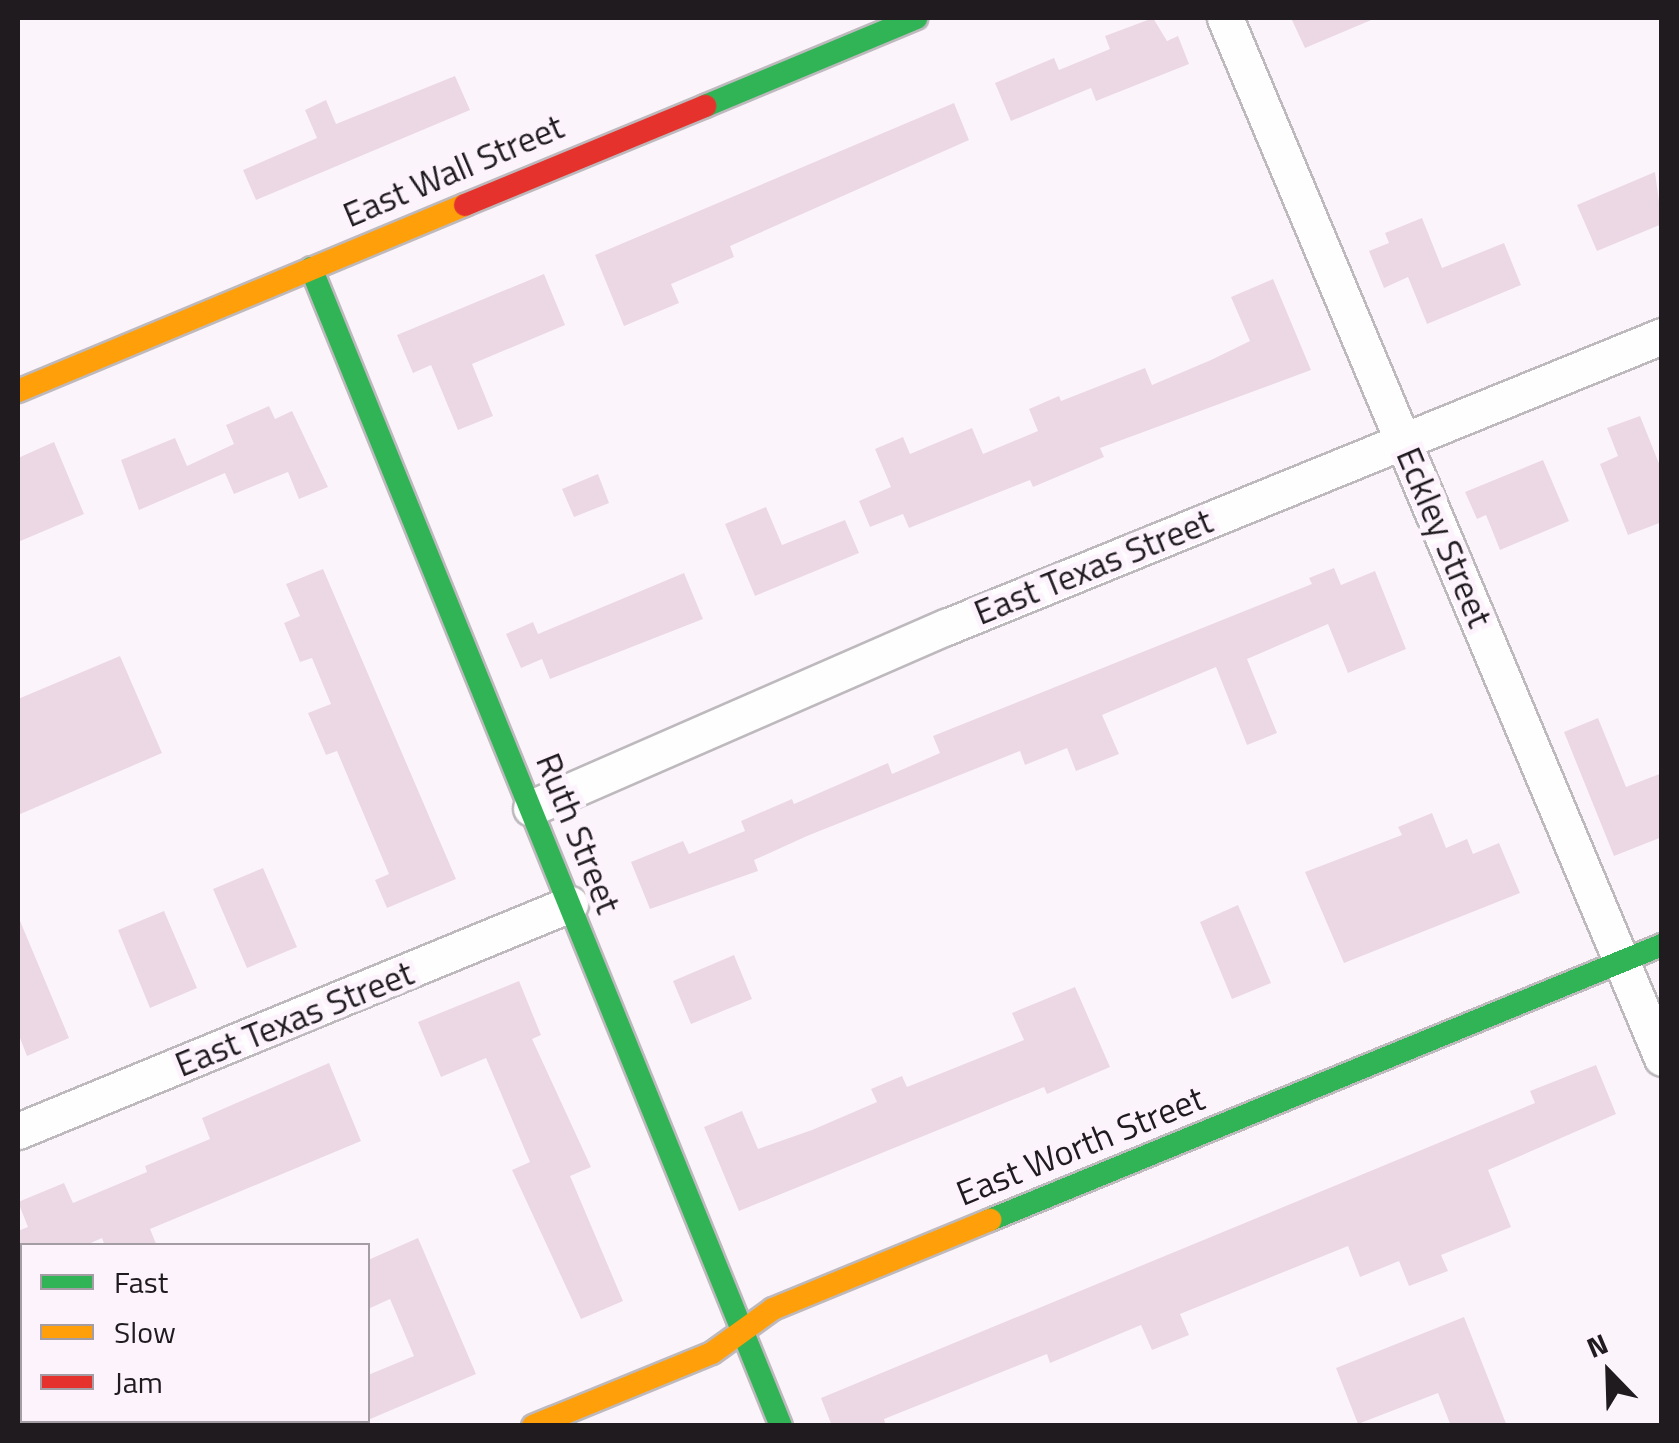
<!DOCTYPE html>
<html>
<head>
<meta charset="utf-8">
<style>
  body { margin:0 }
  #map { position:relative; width:1679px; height:1443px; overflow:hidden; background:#fbf5fb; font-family:"Titillium Web",sans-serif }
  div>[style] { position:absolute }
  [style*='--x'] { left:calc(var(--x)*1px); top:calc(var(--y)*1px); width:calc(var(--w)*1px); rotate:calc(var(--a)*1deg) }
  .building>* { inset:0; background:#ecd8e5 }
  .roads { filter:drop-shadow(2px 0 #bdb9bd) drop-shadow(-2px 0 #bdb9bd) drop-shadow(0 2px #bdb9bd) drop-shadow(0 -2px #bdb9bd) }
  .street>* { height:35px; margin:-17.5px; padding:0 17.5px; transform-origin:17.5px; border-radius:17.5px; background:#fefefe }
  .fast>* { height:22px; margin:-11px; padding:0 11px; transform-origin:11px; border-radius:11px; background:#30b455 }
  .slow>* { height:22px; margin:-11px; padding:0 11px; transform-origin:11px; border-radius:11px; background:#ff9f0a }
  .jam>* { height:22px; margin:-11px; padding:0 11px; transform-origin:11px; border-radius:11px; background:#e5322d }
  span { translate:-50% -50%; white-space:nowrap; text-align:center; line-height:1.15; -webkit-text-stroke:10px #fdf3fd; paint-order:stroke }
  .street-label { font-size:35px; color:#1f1b1f }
  .frame { position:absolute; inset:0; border:20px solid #1f1b1f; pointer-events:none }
  .legend { position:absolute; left:20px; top:1243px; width:350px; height:180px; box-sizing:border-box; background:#fdf3fd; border:2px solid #a49da4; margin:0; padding:12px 18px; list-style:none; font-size:30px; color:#1f1b1f }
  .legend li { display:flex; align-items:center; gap:20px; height:50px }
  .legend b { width:50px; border:2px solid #a49da4 }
  .north { position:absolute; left:1559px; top:1323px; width:100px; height:100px; -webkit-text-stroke:8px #fdf3fd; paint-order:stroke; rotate:337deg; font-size:28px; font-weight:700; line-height:40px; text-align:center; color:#1f1b1f }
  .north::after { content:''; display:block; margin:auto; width:35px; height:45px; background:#1f1b1f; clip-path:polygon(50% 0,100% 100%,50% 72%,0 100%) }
</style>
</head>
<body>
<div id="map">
  <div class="building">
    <div style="clip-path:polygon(1153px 18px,1167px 41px,1178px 36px,1189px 64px,1096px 101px,1091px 88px,1011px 121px,995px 83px,1054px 58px,1059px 70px,1110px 49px,1105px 36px)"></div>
    <div style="clip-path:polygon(1291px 18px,1376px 18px,1305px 48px)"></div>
    <div style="clip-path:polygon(455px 76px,470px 110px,256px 200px,243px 170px,317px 138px,305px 110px,326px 100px,336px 124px)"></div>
    <div style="clip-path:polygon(954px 103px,969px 140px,730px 246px,734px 257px,671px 284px,679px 303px,624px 326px,595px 255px)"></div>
    <div style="clip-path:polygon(1655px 172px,1662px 224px,1597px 251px,1577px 205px)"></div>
    <div style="clip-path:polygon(1422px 218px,1442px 268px,1504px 243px,1521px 285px,1427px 324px,1408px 277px,1384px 288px,1369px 251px,1389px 243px,1385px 233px)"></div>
    <div style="clip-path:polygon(544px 274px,565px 325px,472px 364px,493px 416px,458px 430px,431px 365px,413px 373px,397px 335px)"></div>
    <div style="clip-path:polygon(1273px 279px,1311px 370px,1100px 448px,1104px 457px,1033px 487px,1030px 480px,909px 528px,903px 514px,870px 527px,859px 501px,891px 487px,875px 449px,903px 437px,910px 454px,972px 428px,983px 454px,1038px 431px,1029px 409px,1059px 396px,1061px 401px,1145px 368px,1152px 385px,1211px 360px,1250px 341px,1231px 297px)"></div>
    <div style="clip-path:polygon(269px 406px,275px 419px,292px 411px,328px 487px,299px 499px,288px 472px,234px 494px,225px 473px,139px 510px,121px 460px,175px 438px,187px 466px,234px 444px,226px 425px)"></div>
    <div style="clip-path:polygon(1640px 416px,1662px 471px,1662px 522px,1628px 535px,1600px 464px,1618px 456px,1607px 428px)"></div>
    <div style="clip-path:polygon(54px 442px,84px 514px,18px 542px,18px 458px)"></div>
    <div style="clip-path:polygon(1543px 460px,1569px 521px,1500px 550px,1486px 515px,1477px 519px,1465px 492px)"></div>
    <div style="clip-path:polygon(598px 474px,609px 503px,574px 517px,562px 489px)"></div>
    <div style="clip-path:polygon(766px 507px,782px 545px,845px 520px,859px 553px,755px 596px,725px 524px)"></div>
    <div style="clip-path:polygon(1334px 568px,1341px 585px,1375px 571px,1406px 649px,1348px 673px,1328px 624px,1247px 659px,1277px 733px,1247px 745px,1216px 667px,1102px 715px,1119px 754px,1076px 771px,1067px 748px,1025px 765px,1020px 751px,807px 836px,754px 860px,758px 871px,650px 909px,631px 862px,683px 841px,689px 854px,745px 831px,741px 821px,792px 799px,794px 804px,888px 763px,892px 774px,940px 753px,933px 736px,1312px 584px,1309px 578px)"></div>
    <div style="clip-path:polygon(323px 569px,456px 879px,387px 908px,375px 880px,389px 874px,337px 751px,326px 755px,308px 713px,331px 704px,312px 658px,300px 662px,284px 623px,300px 616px,286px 584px)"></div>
    <div style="clip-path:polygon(684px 573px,703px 619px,550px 679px,542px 659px,521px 668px,506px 634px,533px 622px,538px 634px)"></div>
    <div style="clip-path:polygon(120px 656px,162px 753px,18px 815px,18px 699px)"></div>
    <div style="clip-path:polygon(1598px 718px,1626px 787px,1662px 773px,1662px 837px,1614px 856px,1564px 732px)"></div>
    <div style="clip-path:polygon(1432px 813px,1446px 848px,1467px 839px,1473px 854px,1499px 843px,1520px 893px,1344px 963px,1305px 872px,1402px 835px,1398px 827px)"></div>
    <div style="clip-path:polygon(263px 868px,297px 947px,247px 968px,213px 889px)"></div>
    <div style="clip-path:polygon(1238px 905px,1271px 983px,1232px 999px,1200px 922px)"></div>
    <div style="clip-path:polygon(164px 911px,197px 988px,150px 1008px,118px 930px)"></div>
    <div style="clip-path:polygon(18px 916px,69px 1038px,27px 1056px,18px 1033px)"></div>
    <div style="clip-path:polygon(734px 955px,752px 999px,691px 1024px,673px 981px)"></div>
    <div style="clip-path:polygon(519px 981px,541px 1035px,532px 1039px,591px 1167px,570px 1176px,623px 1301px,581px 1319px,512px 1170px,530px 1162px,486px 1058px,441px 1077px,418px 1022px)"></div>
    <div style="clip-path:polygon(1075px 987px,1110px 1067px,1047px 1094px,1044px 1087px,739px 1211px,704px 1127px,742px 1111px,758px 1149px,812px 1130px,877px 1102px,871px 1089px,902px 1076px,907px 1087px,1024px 1040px,1012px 1013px)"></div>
    <div style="clip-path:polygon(329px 1063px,361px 1141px,150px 1229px,157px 1246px,105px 1246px,102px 1238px,84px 1246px,18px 1246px,18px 1231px,28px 1227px,18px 1202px,64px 1183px,73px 1203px,147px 1172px,145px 1166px,210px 1139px,202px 1118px)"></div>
    <div style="clip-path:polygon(1596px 1065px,1616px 1114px,1488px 1170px,1511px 1227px,1441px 1255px,1448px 1271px,1409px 1286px,1399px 1261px,1360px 1277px,1348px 1246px,1180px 1314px,1189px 1335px,1152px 1350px,1141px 1325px,1050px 1363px,1047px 1354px,884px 1419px,886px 1426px,832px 1426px,821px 1398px,1535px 1103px,1530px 1091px)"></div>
    <div style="clip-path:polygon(418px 1238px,476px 1374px,368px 1420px,368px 1375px,414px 1356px,390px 1299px,368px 1309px,368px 1260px)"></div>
    <div style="clip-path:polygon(1464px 1317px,1507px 1426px,1451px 1426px,1438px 1393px,1358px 1424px,1336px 1368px)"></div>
  </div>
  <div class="roads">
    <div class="street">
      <div style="--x:1225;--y:18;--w:1128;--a:67.21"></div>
      <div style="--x:531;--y:808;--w:453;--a:-23.6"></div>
      <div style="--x:946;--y:627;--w:773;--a:-22.12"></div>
      <div style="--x:18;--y:1131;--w:597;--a:-22.35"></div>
      <div style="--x:18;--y:1301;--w:12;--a:70"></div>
      <div style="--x:69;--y:1420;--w:6;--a:72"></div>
    </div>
    <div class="fast">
      <div style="--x:705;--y:106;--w:229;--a:-22.6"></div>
      <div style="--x:311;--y:268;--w:1250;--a:67.91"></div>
      <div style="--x:990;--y:1220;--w:726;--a:-22.26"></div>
    </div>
    <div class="slow">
      <div style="--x:18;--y:391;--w:484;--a:-22.6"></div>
      <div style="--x:533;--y:1426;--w:193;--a:-22.2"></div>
      <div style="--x:712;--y:1353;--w:75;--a:-35.8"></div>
      <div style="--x:773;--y:1309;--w:235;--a:-22.3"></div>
    </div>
    <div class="jam">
      <div style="--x:465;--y:205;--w:260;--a:-22.4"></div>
    </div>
  </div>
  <div class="street-label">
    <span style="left:453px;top:170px;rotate:-23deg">East Wall Street</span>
    <span style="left:1445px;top:537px;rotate:67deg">Eckley Street</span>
    <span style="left:1093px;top:566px;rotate:-22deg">East Texas Street</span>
    <span style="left:579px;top:833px;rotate:68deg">Ruth Street</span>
    <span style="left:294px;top:1018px;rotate:-22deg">East Texas Street</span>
    <span style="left:1080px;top:1145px;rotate:-22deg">East Worth Street</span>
  </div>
  <div class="frame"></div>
  <ul class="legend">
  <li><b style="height:12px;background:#30b455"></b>Fast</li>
  <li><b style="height:12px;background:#ff9f0a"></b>Slow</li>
  <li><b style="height:12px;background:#e5322d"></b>Jam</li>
  </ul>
  <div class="north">N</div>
</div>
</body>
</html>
